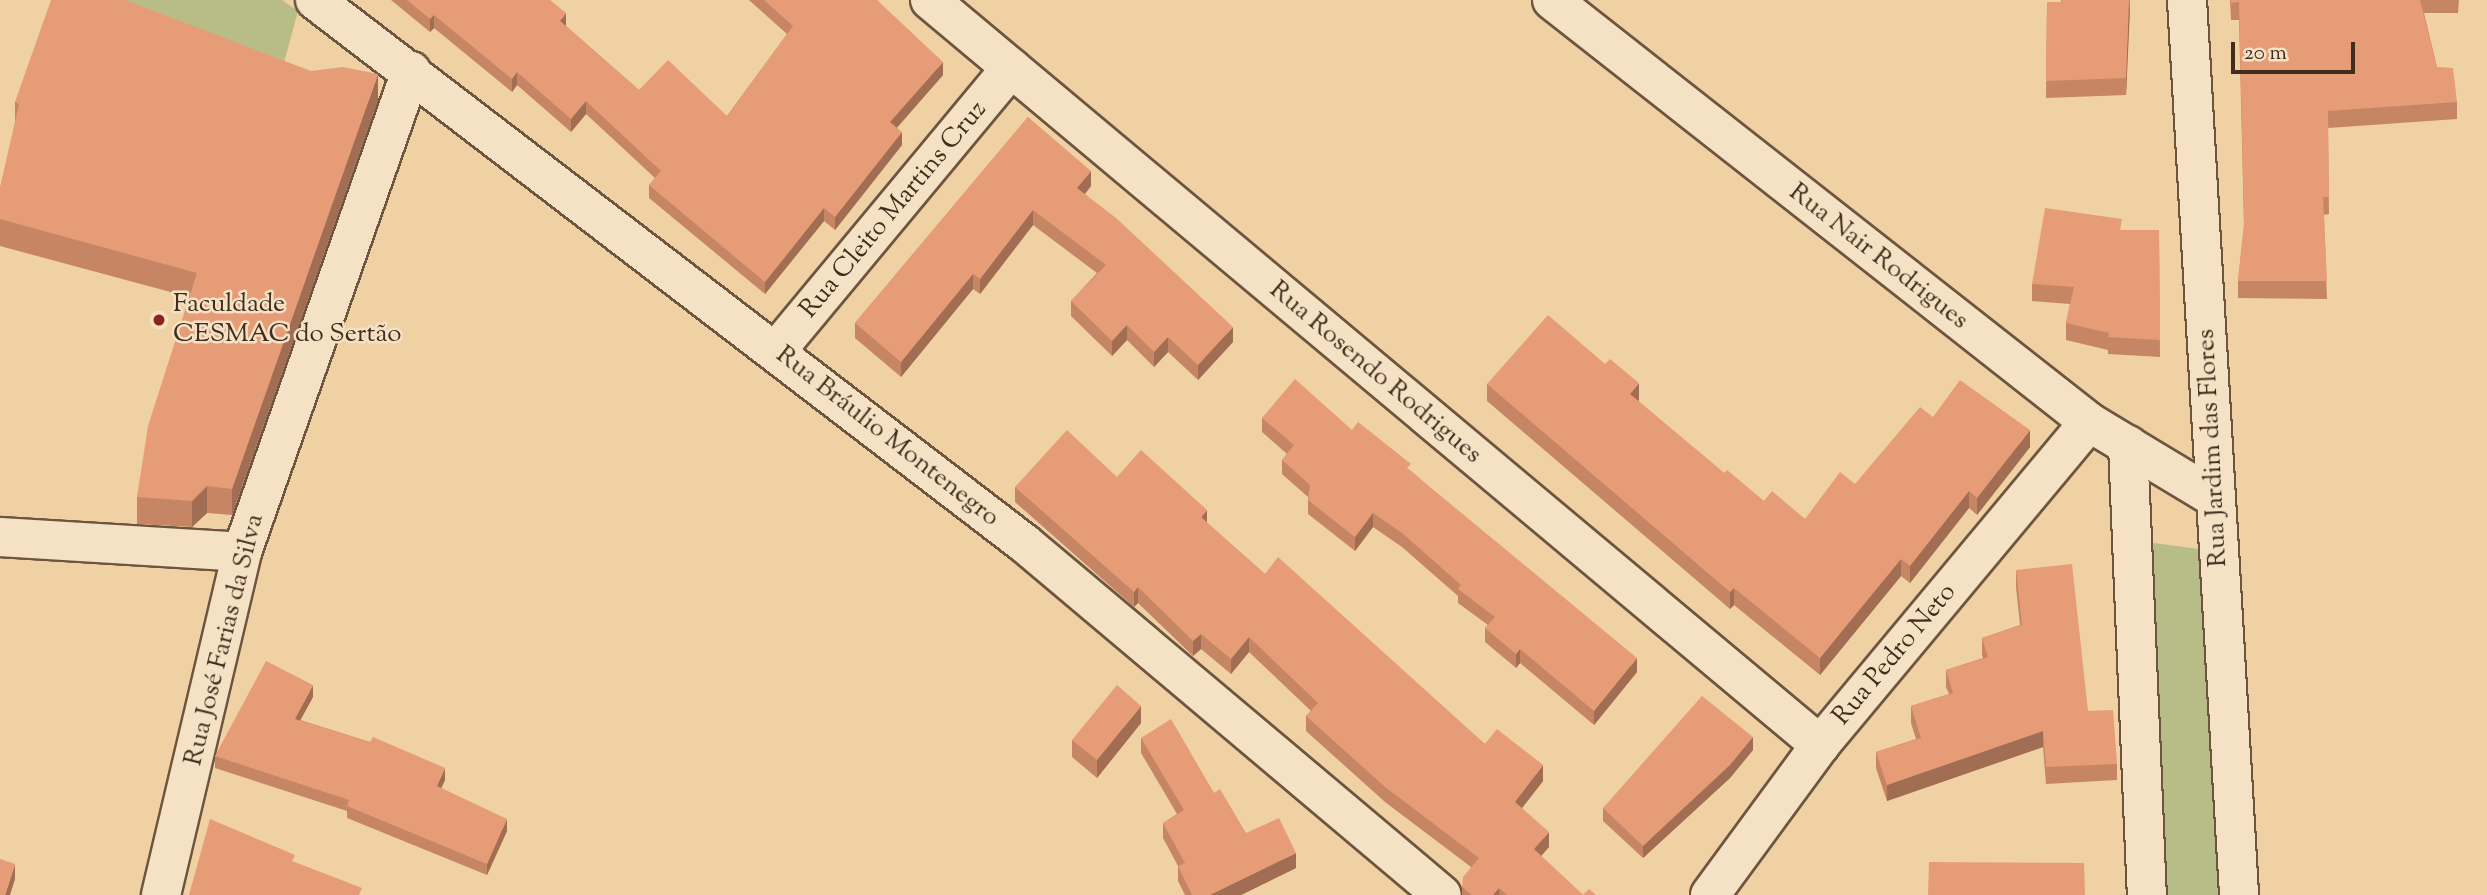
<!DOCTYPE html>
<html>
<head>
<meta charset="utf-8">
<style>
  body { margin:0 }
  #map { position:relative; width:2487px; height:895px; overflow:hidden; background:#f0d1a4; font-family:"Sorts Mill Goudy",serif }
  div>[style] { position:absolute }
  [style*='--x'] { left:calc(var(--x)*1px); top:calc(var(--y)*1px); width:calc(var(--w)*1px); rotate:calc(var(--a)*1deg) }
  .green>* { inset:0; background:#b8bc86 }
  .roads { filter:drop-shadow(2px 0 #6d5540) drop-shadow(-2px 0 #6d5540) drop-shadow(0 2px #6d5540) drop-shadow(0 -2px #6d5540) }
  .minor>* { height:38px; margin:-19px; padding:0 19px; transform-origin:19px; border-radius:19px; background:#f5e1c4 }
  .wall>* { inset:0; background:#c68665 }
  .shaded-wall>* { inset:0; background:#a16d53 }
  .building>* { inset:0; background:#e69c76 }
  .dots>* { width:19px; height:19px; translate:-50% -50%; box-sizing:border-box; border:4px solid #f5e1c4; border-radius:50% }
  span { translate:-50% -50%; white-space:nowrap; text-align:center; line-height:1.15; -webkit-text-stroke:5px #f5e1c4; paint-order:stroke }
  .street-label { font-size:26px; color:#412c1e }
  .poi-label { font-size:26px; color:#412c1e }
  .left { translate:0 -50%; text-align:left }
  .scale { position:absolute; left:2231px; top:42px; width:124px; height:32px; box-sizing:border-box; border:4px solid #412c1e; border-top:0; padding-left:9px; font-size:21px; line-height:24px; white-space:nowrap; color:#412c1e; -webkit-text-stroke:5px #f5e1c4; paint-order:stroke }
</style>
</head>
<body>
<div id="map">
  <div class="green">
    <div style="clip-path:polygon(69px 0,282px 0,298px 11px,278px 85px)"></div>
    <div style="clip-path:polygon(2146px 542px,2199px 549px,2218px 895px,2164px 895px)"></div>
  </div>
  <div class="roads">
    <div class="minor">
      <div style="--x:315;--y:0;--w:893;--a:37.45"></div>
      <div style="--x:1024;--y:543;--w:546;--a:40.1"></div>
      <div style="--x:930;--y:0;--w:1161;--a:39.93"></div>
      <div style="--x:1552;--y:0;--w:683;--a:38.16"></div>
      <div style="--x:2089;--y:422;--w:147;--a:31.1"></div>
      <div style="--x:2187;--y:0;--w:897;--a:86.67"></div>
      <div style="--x:776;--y:351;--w:368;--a:-50.3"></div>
      <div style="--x:2128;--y:445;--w:450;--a:87.6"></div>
      <div style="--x:0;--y:537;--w:242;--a:3.5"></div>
      <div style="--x:161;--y:895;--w:352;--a:-76.7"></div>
      <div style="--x:242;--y:552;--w:510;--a:-70.64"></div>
      <div style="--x:1710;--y:895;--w:186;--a:-53.7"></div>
      <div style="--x:1820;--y:745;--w:420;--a:-50.2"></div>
    </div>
  </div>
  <div class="wall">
    <div style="clip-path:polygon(391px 0,550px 0,566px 26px,639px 90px,727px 116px,787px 34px,749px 0,877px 0,943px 75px,897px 128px,902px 145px,835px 230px,824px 221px,765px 294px,649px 198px,649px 185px,655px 178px,586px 114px,571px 132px,517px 85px,512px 92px,434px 28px,430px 32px)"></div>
    <div style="clip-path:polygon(2061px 0,2130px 0,2126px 95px,2046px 98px,2047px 2px,2061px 2px)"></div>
    <div style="clip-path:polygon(2230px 0,2459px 0,2458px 13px,2424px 13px,2437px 67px,2457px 102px,2457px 119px,2328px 128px,2329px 214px,2324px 215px,2327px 299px,2238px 298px,2238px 281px,2244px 226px,2239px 20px,2231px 20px)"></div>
    <div style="clip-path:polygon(378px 100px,232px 515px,207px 513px,192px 527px,137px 524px,137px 497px,189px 297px,0 246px,0 188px,15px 124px,15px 102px)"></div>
    <div style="clip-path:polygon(1028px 117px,1091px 186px,1085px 194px,1233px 342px,1198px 380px,1168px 352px,1154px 367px,1127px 340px,1112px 356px,1071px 316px,1071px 301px,1097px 273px,1033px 225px,980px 294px,973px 289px,901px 377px,855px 338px,855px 323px)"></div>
    <div style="clip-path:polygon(2122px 230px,2159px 230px,2160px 357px,2108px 354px,2108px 350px,2066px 340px,2066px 323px,2070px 304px,2032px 301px,2032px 284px)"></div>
    <div style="clip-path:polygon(1605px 364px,1639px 400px,1638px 401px,1724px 473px,1764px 501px,1805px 519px,1855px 484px,1933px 417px,2030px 447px,1977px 515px,1969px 508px,1910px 583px,1901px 576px,1820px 675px,1734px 605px,1730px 609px,1487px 401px,1487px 384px)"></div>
    <div style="clip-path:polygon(1262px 418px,1352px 430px,1411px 471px,1637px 672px,1594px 725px,1520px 663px,1516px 668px,1485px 642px,1485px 628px,1488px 625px,1458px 603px,1458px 596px,1402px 547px,1373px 527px,1355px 551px,1308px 514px,1308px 497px,1282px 474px,1282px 460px,1287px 454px,1262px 432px)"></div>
    <div style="clip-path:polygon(1117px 477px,1207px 523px,1265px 574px,1485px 744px,1543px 781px,1522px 808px,1549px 847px,1541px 856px,1583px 895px,1462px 895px,1462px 887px,1471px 867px,1385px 802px,1306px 731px,1306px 716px,1311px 711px,1249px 652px,1231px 674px,1201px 649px,1193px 656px,1138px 603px,1134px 607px,1015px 502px,1015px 487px)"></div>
    <div style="clip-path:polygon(2016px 570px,2088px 711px,2117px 764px,2117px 780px,2046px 784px,2043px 747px,1887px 801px,1876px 768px,1876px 752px,1916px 739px,1911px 723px,1911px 706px,1949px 694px,1946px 687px,1946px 670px,1983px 658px,1982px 655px,1982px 638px,2020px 625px,2016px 587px)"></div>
    <div style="clip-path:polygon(313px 697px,300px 720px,370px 742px,445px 780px,441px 788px,507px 831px,487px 875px,347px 818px,347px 811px,215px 768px,215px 756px)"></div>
    <div style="clip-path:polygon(1141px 723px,1097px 778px,1072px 757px,1072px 740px)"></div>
    <div style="clip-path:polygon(1141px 738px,1214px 793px,1246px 833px,1296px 868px,1241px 895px,1185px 895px,1178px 881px,1178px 866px,1163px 838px,1163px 823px,1177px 814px,1141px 753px)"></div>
    <div style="clip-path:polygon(1753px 750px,1730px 778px,1643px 858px,1603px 821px,1603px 808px)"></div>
  </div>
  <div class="shaded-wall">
    <div style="clip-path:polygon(2129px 0,2130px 10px,2126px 95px,2126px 78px)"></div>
    <div style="clip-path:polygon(566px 13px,566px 26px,560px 21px)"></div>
    <div style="clip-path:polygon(434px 15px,434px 28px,430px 32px,430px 19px)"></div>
    <div style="clip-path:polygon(943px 62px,943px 75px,890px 135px,890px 122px)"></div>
    <div style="clip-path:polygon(517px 72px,517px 85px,512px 92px,512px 79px)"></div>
    <div style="clip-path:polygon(378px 74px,378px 100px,232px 515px,232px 489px)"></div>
    <div style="clip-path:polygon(586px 101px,586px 114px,571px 132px,571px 119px)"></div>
    <div style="clip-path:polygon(902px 132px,902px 145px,835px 230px,835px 217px)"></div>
    <div style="clip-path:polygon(1091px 171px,1091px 186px,1077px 203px,1077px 188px)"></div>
    <div style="clip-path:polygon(824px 208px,824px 221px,765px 294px,765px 282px)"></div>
    <div style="clip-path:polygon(1033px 210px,1033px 225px,980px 294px,980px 279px)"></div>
    <div style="clip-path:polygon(973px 274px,973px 289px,901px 377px,901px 362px)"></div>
    <div style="clip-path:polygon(1127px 325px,1127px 340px,1112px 356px,1112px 341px)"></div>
    <div style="clip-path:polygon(1233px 327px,1233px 342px,1198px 380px,1198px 365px)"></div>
    <div style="clip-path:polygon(1168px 337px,1168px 352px,1154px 367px,1154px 352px)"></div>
    <div style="clip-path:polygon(1639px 383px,1639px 400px,1630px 410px,1630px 394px)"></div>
    <div style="clip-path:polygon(2030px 430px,2030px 447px,1977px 515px,1977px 498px)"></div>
    <div style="clip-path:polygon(207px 486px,207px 513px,192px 527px,192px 501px)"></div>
    <div style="clip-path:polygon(1969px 491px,1969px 508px,1910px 583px,1910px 566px)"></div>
    <div style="clip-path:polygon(1207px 510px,1207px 525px,1201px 517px)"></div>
    <div style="clip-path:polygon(1373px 513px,1373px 527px,1355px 551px,1355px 537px)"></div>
    <div style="clip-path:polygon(1901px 559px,1901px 576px,1820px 675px,1820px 658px)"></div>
    <div style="clip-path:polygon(1138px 587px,1138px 603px,1134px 607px,1134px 592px)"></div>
    <div style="clip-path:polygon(1734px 588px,1734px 605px,1730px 609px,1730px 592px)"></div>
    <div style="clip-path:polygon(1201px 634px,1201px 649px,1193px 656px,1193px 641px)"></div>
    <div style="clip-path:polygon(1249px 637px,1249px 652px,1231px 674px,1231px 659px)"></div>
    <div style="clip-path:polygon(1520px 649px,1520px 663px,1516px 668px,1516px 654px)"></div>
    <div style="clip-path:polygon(1637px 658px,1637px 672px,1594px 725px,1594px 711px)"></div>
    <div style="clip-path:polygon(313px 685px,313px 697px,295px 730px,295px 719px)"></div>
    <div style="clip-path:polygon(1141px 706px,1141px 723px,1097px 778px,1097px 760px)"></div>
    <div style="clip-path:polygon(2043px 731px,2043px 747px,1887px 801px,1887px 785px)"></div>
    <div style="clip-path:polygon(1753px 737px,1753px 750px,1730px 778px,1643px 858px,1643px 846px)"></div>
    <div style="clip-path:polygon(1543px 765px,1543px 781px,1515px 817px,1515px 802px)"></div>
    <div style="clip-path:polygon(445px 768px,445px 780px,437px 797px,437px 786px)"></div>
    <div style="clip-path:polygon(507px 819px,507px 831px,487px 875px,487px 864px)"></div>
    <div style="clip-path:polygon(1549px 832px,1549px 847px,1534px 864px,1534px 849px)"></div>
    <div style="clip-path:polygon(1296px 853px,1296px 868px,1241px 895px,1210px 895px)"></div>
    <div style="clip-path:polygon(15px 864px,15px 879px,10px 895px,5px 895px)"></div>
    <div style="clip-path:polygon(1499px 888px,1499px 895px,1493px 895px)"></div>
  </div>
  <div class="building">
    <div style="clip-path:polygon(51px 0,125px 0,311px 71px,343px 67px,378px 74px,232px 489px,207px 486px,192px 501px,137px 497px,148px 426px,197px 273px,0 219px,0 188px,19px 104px,15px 102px)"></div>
    <div style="clip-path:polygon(407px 0,550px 0,566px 13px,560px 21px,639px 90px,668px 60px,727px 116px,793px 26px,764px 0,877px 0,943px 62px,890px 122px,902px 132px,835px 217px,824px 208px,765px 282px,649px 185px,661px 171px,586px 101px,571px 119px,517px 72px,512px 79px,434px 15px,430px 19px)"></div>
    <div style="clip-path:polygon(2062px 0,2129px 0,2126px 78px,2046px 81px,2047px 2px,2062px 2px)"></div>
    <div style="clip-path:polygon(2231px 0,2420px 0,2437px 67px,2453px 68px,2457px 102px,2328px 111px,2329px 197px,2323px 197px,2327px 281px,2238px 281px,2244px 223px,2239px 2px,2231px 3px)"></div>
    <div style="clip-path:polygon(1028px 117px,1091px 171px,1077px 188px,1116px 218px,1233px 327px,1198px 365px,1168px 337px,1154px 352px,1127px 325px,1112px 341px,1071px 301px,1106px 265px,1033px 210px,980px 279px,973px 274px,901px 362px,855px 323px)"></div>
    <div style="clip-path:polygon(2045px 208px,2122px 219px,2120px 230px,2159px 230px,2160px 340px,2108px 337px,2109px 333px,2066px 323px,2074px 287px,2032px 284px)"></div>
    <div style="clip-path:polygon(1548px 315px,1605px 364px,1610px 359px,1639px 383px,1630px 394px,1724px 473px,1727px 470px,1764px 501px,1772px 491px,1805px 519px,1840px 472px,1855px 484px,1920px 407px,1933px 417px,1960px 380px,2030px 430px,1977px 498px,1969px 491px,1910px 566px,1901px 559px,1820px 658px,1734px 588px,1730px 592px,1487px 384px)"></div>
    <div style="clip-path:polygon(1295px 379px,1352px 430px,1358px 422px,1411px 464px,1407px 468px,1637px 658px,1594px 711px,1520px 649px,1516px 654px,1485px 628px,1495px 617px,1458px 589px,1461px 585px,1402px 533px,1373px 513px,1355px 537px,1308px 500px,1310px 485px,1282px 460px,1294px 445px,1262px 418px)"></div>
    <div style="clip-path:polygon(1067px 430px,1117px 477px,1141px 450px,1207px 510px,1201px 517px,1265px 574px,1278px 557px,1485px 744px,1497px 729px,1543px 765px,1515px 802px,1549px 832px,1534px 849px,1583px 895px,1507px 895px,1499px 888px,1493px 895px,1472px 895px,1462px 887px,1463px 877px,1479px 858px,1385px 787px,1306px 716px,1318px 703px,1249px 637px,1231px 659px,1201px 634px,1193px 641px,1138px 587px,1134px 592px,1015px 487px)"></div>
    <div style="clip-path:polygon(2072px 564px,2088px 711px,2113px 710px,2117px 764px,2046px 767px,2043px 731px,1887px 785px,1876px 752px,1921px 738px,1911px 706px,1953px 693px,1946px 670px,1988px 657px,1982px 638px,2022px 625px,2016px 570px)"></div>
    <div style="clip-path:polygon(266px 661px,313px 685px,295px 719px,370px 742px,373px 737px,445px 768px,437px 786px,507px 819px,487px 864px,347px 806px,349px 800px,215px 756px)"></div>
    <div style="clip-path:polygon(1117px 685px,1141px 706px,1097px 760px,1072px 740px)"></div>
    <div style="clip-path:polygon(1702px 696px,1753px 737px,1730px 765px,1643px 846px,1603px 808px)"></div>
    <div style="clip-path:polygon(1171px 719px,1214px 793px,1220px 789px,1246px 833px,1279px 818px,1296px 853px,1210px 895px,1192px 895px,1178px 866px,1185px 863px,1163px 823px,1184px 810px,1141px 738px)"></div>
    <div style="clip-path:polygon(210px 819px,295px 855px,292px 861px,362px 888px,359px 895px,189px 895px)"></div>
    <div style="clip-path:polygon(0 859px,15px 864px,5px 895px,0 895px)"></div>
    <div style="clip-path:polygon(1929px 862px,2084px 863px,2085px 895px,1928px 895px)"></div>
    <div style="clip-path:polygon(1589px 889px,1596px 895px,1583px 895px)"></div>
  </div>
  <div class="dots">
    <div style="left:159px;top:320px;background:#8f2418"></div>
  </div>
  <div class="street-label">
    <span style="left:894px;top:210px;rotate:-50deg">Rua Cleito Martins Cruz</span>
    <span style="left:1878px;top:257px;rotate:38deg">Rua Nair Rodrigues</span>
    <span style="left:1375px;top:373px;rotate:40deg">Rua Rosendo Rodrigues</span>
    <span style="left:887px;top:437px;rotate:38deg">Rua Bráulio Montenegro</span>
    <span style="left:2213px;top:448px;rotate:-93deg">Rua Jardim das Flores</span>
    <span style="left:225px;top:640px;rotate:-76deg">Rua José Farias da Silva</span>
    <span style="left:1895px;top:655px;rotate:-50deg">Rua Pedro Neto</span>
  </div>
  <div class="poi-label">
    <span class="left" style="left:173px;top:320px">Faculdade<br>CESMAC do Sertão</span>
  </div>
  <div class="scale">20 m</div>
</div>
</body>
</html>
